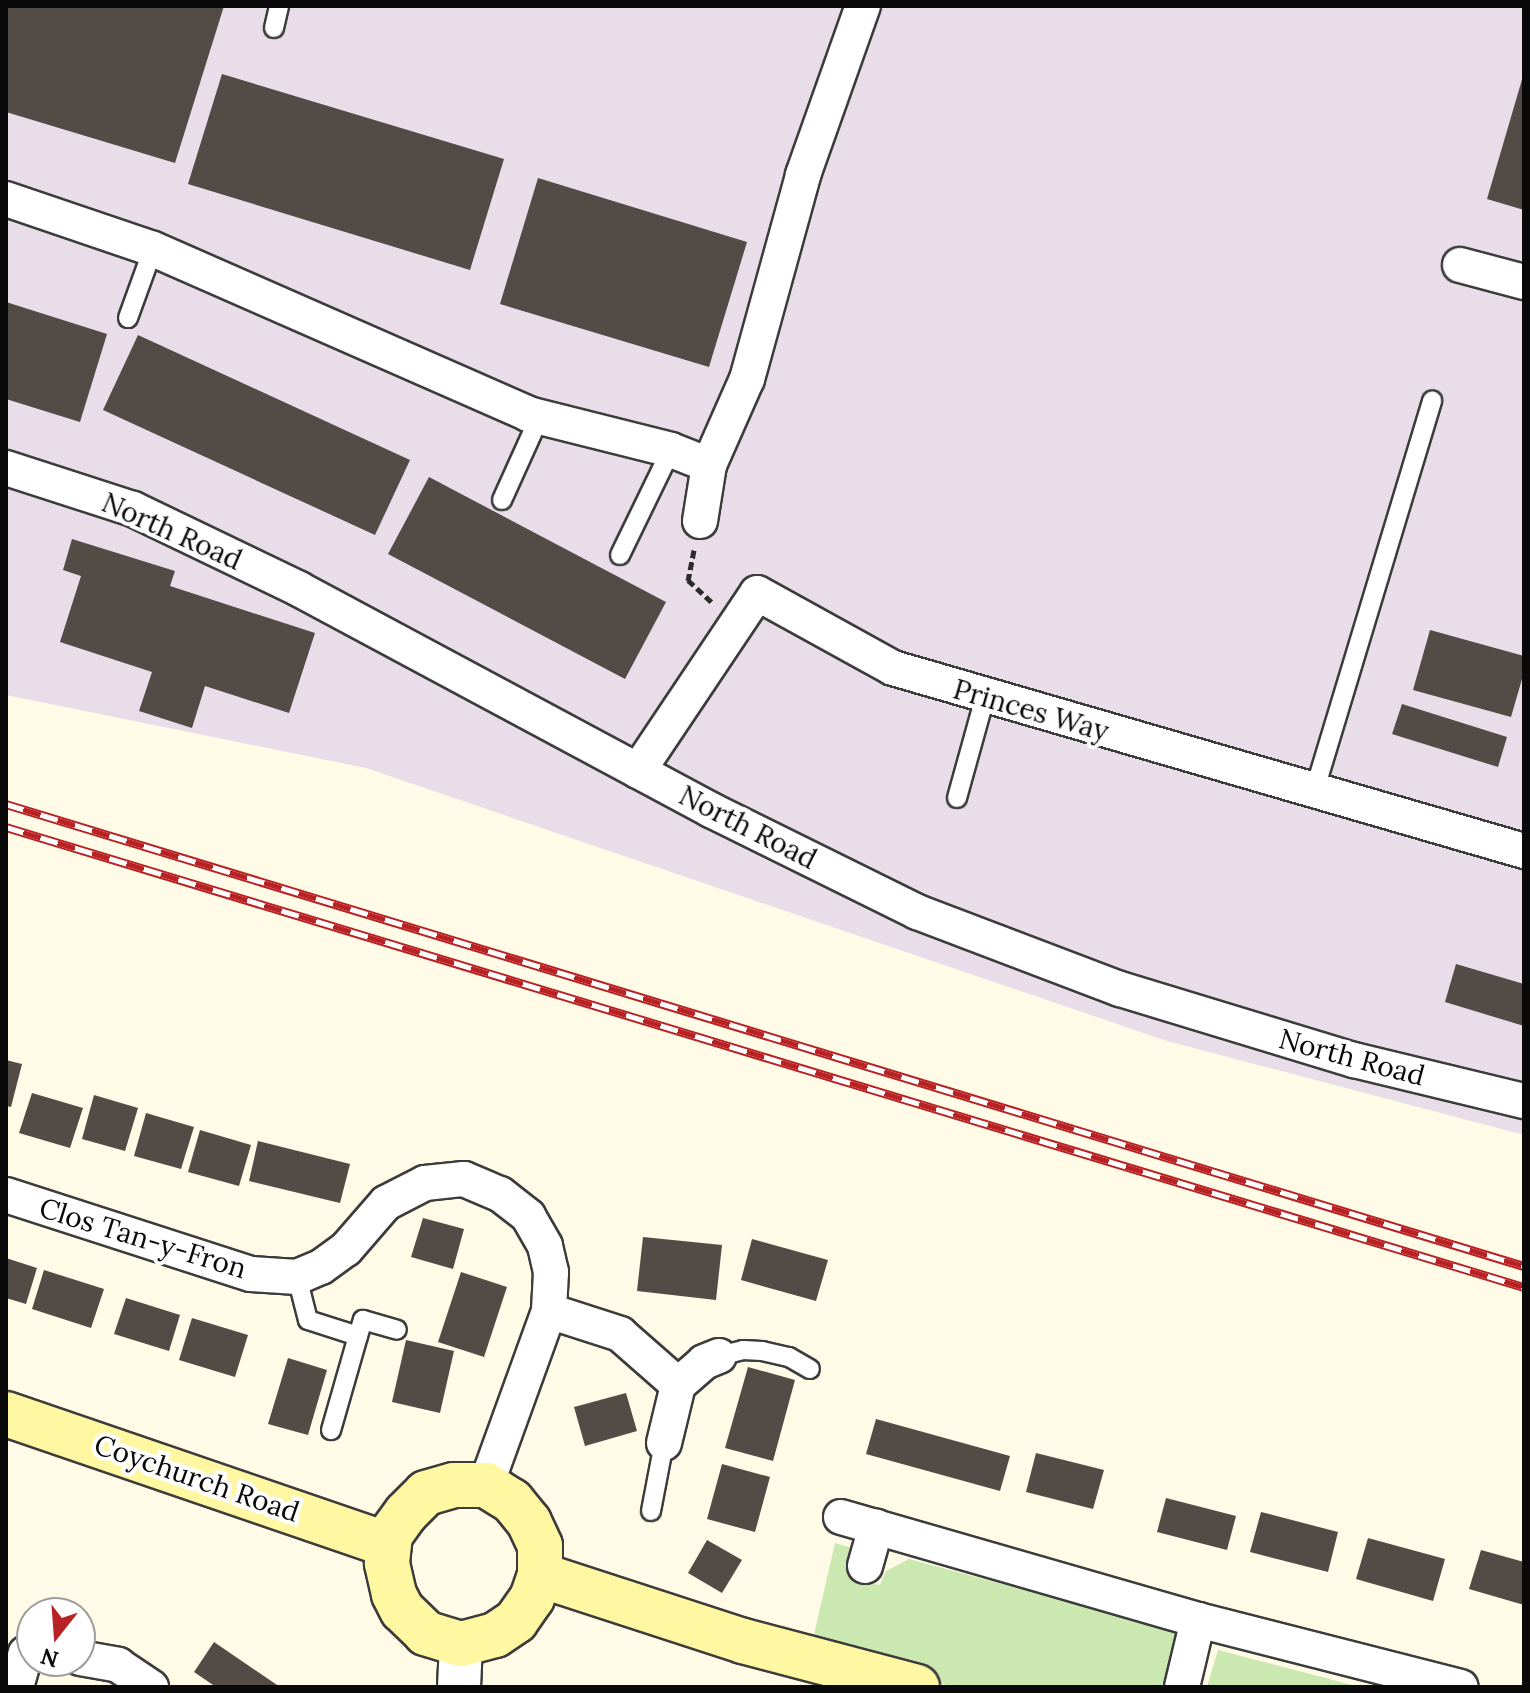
<!DOCTYPE html>
<html>
<head>
<meta charset="utf-8">
<style>
  body { margin:0 }
  #map { position:relative; width:1530px; height:1693px; overflow:hidden; background:#fffbe6; font-family:Lora,serif }
  div>[style] { position:absolute }
  [style*='--x'] { left:calc(var(--x)*1px); top:calc(var(--y)*1px); width:calc(var(--w)*1px); rotate:calc(var(--a)*1deg) }
  .industrial>* { inset:0; background:#e8dde9 }
  .green>* { inset:0; background:#cce8b1 }
  .building>* { inset:0; background:#524b46 }
  .path>* { height:5px; margin-top:-2.5px; transform-origin:0; background:repeating-linear-gradient(90deg,#2b2b2b 0 8px,transparent 0 12px) }
  .roads { filter:drop-shadow(2px 0 #3c3c3c) drop-shadow(-2px 0 #3c3c3c) drop-shadow(0 2px #3c3c3c) drop-shadow(0 -2px #3c3c3c) }
  .service>* { height:18px; margin:-9px; padding:0 9px; transform-origin:9px; border-radius:9px; background:#fff }
  .minor>* { height:34px; margin:-17px; padding:0 17px; transform-origin:17px; border-radius:17px; background:#fff }
  .tertiary>* { height:42px; margin:-21px; padding:0 21px; transform-origin:21px; border-radius:21px; background:#fff }
  .secondary>* { height:44px; margin:-22px; padding:0 22px; transform-origin:22px; border-radius:22px; background:#fff7a1 }
  .rail>* { height:9px; margin-top:-4.5px; transform-origin:0; background:repeating-linear-gradient(90deg,#fff 0 18px,#b92225 0 36px); box-sizing:border-box; border-block:2px solid #b92225 }
  span { translate:-50% -50%; white-space:nowrap; text-align:center; line-height:1.15; -webkit-text-stroke:8px #fff; paint-order:stroke }
  .street-label { font-size:28px; color:#090909 }
  .frame { position:absolute; inset:0; border:8px solid #090909; pointer-events:none }
  .north { position:absolute; left:16px; top:1597px; width:80px; height:80px; box-sizing:border-box; background:#fff; border:2px solid #9d9d9d; border-radius:50%; rotate:197deg; font-size:22px; font-weight:700; line-height:32px; text-align:center; color:#090909 }
  .north::after { content:''; display:block; margin:auto; width:28px; height:36px; background:#b92225; clip-path:polygon(50% 0,100% 100%,50% 72%,0 100%) }
</style>
</head>
<body>
<div id="map">
  <div class="industrial">
    <div style="clip-path:polygon(6px 6px,1524px 6px,1524px 1135px,1167px 1041px,366px 768px,6px 695px)"></div>
  </div>
  <div class="green">
    <div style="clip-path:polygon(835px 1543px,852px 1548px,860px 1559px,861px 1580px,880px 1585px,886px 1571px,909px 1559px,1182px 1632px,1169px 1687px,955px 1687px,810px 1652px)"></div>
    <div style="clip-path:polygon(1218px 1650px,1360px 1687px,1207px 1687px)"></div>
  </div>
  <div class="building">
    <div style="clip-path:polygon(6px 6px,224px 6px,175px 163px,6px 112px)"></div>
    <div style="clip-path:polygon(222px 74px,504px 159px,470px 270px,188px 184px)"></div>
    <div style="clip-path:polygon(1523px 76px,1524px 76px,1524px 210px,1487px 199px)"></div>
    <div style="clip-path:polygon(538px 178px,747px 242px,709px 367px,500px 304px)"></div>
    <div style="clip-path:polygon(6px 302px,107px 334px,80px 422px,6px 399px)"></div>
    <div style="clip-path:polygon(138px 335px,410px 460px,375px 535px,103px 410px)"></div>
    <div style="clip-path:polygon(429px 477px,666px 602px,625px 679px,388px 554px)"></div>
    <div style="clip-path:polygon(72px 539px,175px 571px,170px 586px,315px 633px,289px 713px,205px 686px,192px 728px,139px 711px,152px 672px,60px 642px,81px 576px,63px 570px)"></div>
    <div style="clip-path:polygon(1430px 630px,1524px 656px,1524px 672px,1511px 717px,1413px 690px)"></div>
    <div style="clip-path:polygon(1402px 704px,1507px 737px,1498px 767px,1392px 734px)"></div>
    <div style="clip-path:polygon(1456px 964px,1524px 984px,1524px 1026px,1445px 1002px)"></div>
    <div style="clip-path:polygon(6px 1060px,22px 1064px,11px 1107px,6px 1106px)"></div>
    <div style="clip-path:polygon(32px 1093px,83px 1108px,70px 1148px,19px 1133px)"></div>
    <div style="clip-path:polygon(94px 1095px,138px 1108px,125px 1151px,82px 1139px)"></div>
    <div style="clip-path:polygon(146px 1113px,194px 1127px,181px 1169px,134px 1156px)"></div>
    <div style="clip-path:polygon(200px 1130px,251px 1145px,239px 1186px,188px 1172px)"></div>
    <div style="clip-path:polygon(258px 1141px,350px 1164px,340px 1203px,249px 1181px)"></div>
    <div style="clip-path:polygon(423px 1218px,464px 1229px,453px 1269px,411px 1257px)"></div>
    <div style="clip-path:polygon(643px 1237px,722px 1245px,716px 1300px,637px 1291px)"></div>
    <div style="clip-path:polygon(752px 1239px,828px 1260px,816px 1301px,741px 1280px)"></div>
    <div style="clip-path:polygon(6px 1258px,37px 1268px,26px 1304px,6px 1298px)"></div>
    <div style="clip-path:polygon(44px 1270px,104px 1289px,91px 1328px,32px 1309px)"></div>
    <div style="clip-path:polygon(461px 1272px,507px 1287px,484px 1357px,438px 1342px)"></div>
    <div style="clip-path:polygon(126px 1298px,180px 1315px,169px 1351px,114px 1334px)"></div>
    <div style="clip-path:polygon(192px 1318px,248px 1335px,235px 1377px,179px 1360px)"></div>
    <div style="clip-path:polygon(406px 1340px,454px 1351px,440px 1413px,392px 1402px)"></div>
    <div style="clip-path:polygon(288px 1358px,327px 1370px,308px 1435px,268px 1424px)"></div>
    <div style="clip-path:polygon(748px 1367px,795px 1380px,773px 1461px,725px 1448px)"></div>
    <div style="clip-path:polygon(626px 1393px,637px 1431px,585px 1446px,574px 1407px)"></div>
    <div style="clip-path:polygon(876px 1419px,1010px 1456px,1000px 1491px,866px 1454px)"></div>
    <div style="clip-path:polygon(1036px 1453px,1104px 1470px,1093px 1509px,1026px 1492px)"></div>
    <div style="clip-path:polygon(722px 1464px,770px 1477px,755px 1532px,707px 1519px)"></div>
    <div style="clip-path:polygon(1166px 1498px,1236px 1516px,1227px 1550px,1157px 1532px)"></div>
    <div style="clip-path:polygon(1261px 1512px,1338px 1532px,1328px 1572px,1250px 1552px)"></div>
    <div style="clip-path:polygon(1368px 1538px,1445px 1559px,1433px 1601px,1356px 1579px)"></div>
    <div style="clip-path:polygon(707px 1540px,742px 1560px,722px 1593px,688px 1573px)"></div>
    <div style="clip-path:polygon(1481px 1550px,1524px 1562px,1524px 1605px,1469px 1589px)"></div>
    <div style="clip-path:polygon(214px 1642px,280px 1687px,216px 1687px,194px 1672px)"></div>
  </div>
  <div class="path">
    <div style="--x:694;--y:550;--w:31;--a:101"></div>
    <div style="--x:688;--y:580;--w:35;--a:43"></div>
  </div>
  <div class="roads">
    <div class="service">
      <div style="--x:274;--y:28;--w:23;--a:-77"></div>
      <div style="--x:128;--y:318;--w:73;--a:-70.1"></div>
      <div style="--x:502;--y:500;--w:92;--a:-65.7"></div>
      <div style="--x:620;--y:555;--w:117;--a:-64.1"></div>
      <div style="--x:1314;--y:792;--w:409;--a:-73.2"></div>
      <div style="--x:957;--y:798;--w:105;--a:-74.5"></div>
      <div style="--x:297;--y:1277;--w:44;--a:75.7"></div>
      <div style="--x:308;--y:1320;--w:52;--a:17.7"></div>
      <div style="--x:358;--y:1336;--w:98;--a:106"></div>
      <div style="--x:358;--y:1336;--w:17;--a:-73"></div>
      <div style="--x:363;--y:1320;--w:35;--a:16"></div>
      <div style="--x:719;--y:1356;--w:25;--a:-14"></div>
      <div style="--x:743;--y:1350;--w:19;--a:3"></div>
      <div style="--x:762;--y:1351;--w:28;--a:13"></div>
      <div style="--x:789;--y:1357;--w:24;--a:30"></div>
      <div style="--x:651;--y:1511;--w:69;--a:-79.2"></div>
    </div>
    <div class="minor">
      <div style="--x:6;--y:199;--w:155;--a:18.8"></div>
      <div style="--x:153;--y:249;--w:410;--a:23.7"></div>
      <div style="--x:528;--y:414;--w:147;--a:14.1"></div>
      <div style="--x:671;--y:450;--w:41;--a:21.5"></div>
      <div style="--x:709;--y:465;--w:94;--a:-66.2"></div>
      <div style="--x:747;--y:379;--w:212;--a:-74.6"></div>
      <div style="--x:803;--y:175;--w:179;--a:-70.5"></div>
      <div style="--x:1460;--y:265;--w:66;--a:14.9"></div>
      <div style="--x:6;--y:468;--w:133;--a:17.9"></div>
      <div style="--x:133;--y:509;--w:184;--a:25.7"></div>
      <div style="--x:299;--y:589;--w:468;--a:28.2"></div>
      <div style="--x:711;--y:810;--w:230;--a:26.3"></div>
      <div style="--x:917;--y:912;--w:217;--a:20.8"></div>
      <div style="--x:1120;--y:989;--w:245;--a:16.9"></div>
      <div style="--x:1354;--y:1060;--w:175;--a:13.6"></div>
      <div style="--x:700;--y:521;--w:57;--a:-80.9"></div>
      <div style="--x:638;--y:771;--w:214;--a:-56.2"></div>
      <div style="--x:757;--y:593;--w:155;--a:28.9"></div>
      <div style="--x:893;--y:668;--w:657;--a:16.17"></div>
      <div style="--x:6;--y:1195;--w:257;--a:17.9"></div>
      <div style="--x:251;--y:1274;--w:46;--a:3.7"></div>
      <div style="--x:297;--y:1277;--w:26;--a:-23"></div>
      <div style="--x:321;--y:1267;--w:31;--a:-36"></div>
      <div style="--x:346;--y:1249;--w:61;--a:-49"></div>
      <div style="--x:386;--y:1203;--w:44;--a:-27.1"></div>
      <div style="--x:425;--y:1183;--w:39;--a:-6"></div>
      <div style="--x:464;--y:1179;--w:39;--a:23"></div>
      <div style="--x:500;--y:1194;--w:36;--a:38"></div>
      <div style="--x:528;--y:1216;--w:34;--a:60"></div>
      <div style="--x:545;--y:1246;--w:27;--a:77"></div>
      <div style="--x:551;--y:1272;--w:39;--a:93"></div>
      <div style="--x:549;--y:1311;--w:185;--a:109.9"></div>
      <div style="--x:549;--y:1311;--w:75;--a:17.9"></div>
      <div style="--x:620;--y:1334;--w:77;--a:41.3"></div>
      <div style="--x:664;--y:1443;--w:60;--a:-76.4"></div>
      <div style="--x:678;--y:1385;--w:35;--a:-41"></div>
      <div style="--x:704;--y:1362;--w:16;--a:-22"></div>
      <div style="--x:841;--y:1517;--w:372;--a:16.1"></div>
      <div style="--x:1198;--y:1620;--w:271;--a:14.3"></div>
      <div style="--x:865;--y:1566;--w:41;--a:-74.2"></div>
      <div style="--x:80;--y:1658;--w:39;--a:10"></div>
      <div style="--x:118;--y:1665;--w:40;--a:34"></div>
      <div style="--x:16;--y:1687;--w:35;--a:-74"></div>
      <div style="--x:1182;--y:1687;--w:69;--a:-76.6"></div>
    </div>
    <div class="tertiary">
      <div style="--x:459;--y:1687;--w:43;--a:-87.3"></div>
    </div>
    <div class="secondary">
      <div style="--x:6;--y:1414;--w:404;--a:18.9"></div>
      <div style="--x:454;--y:1485;--w:32;--a:0"></div>
      <div style="--x:486;--y:1485;--w:31;--a:32"></div>
      <div style="--x:512;--y:1501;--w:27;--a:51"></div>
      <div style="--x:529;--y:1522;--w:26;--a:65"></div>
      <div style="--x:540;--y:1546;--w:29;--a:90"></div>
      <div style="--x:540;--y:1575;--w:24;--a:109"></div>
      <div style="--x:532;--y:1598;--w:28;--a:125"></div>
      <div style="--x:516;--y:1621;--w:25;--a:146"></div>
      <div style="--x:495;--y:1635;--w:35;--a:165"></div>
      <div style="--x:461;--y:1644;--w:37;--a:-163"></div>
      <div style="--x:426;--y:1633;--w:33;--a:-136"></div>
      <div style="--x:402;--y:1610;--w:18;--a:-117"></div>
      <div style="--x:394;--y:1594;--w:32;--a:-103"></div>
      <div style="--x:387;--y:1563;--w:28;--a:-84"></div>
      <div style="--x:390;--y:1535;--w:27;--a:-54"></div>
      <div style="--x:406;--y:1513;--w:28;--a:-45"></div>
      <div style="--x:426;--y:1493;--w:29;--a:-16"></div>
      <div style="--x:540;--y:1575;--w:213;--a:18"></div>
      <div style="--x:743;--y:1641;--w:180;--a:14.8"></div>
    </div>
  </div>
  <div class="rail">
    <div style="--x:6;--y:804;--w:1587;--a:16.93"></div>
    <div style="--x:6;--y:827;--w:1586;--a:16.86"></div>
  </div>
  <div class="street-label">
    <span style="left:172px;top:531px;rotate:24deg">North Road</span>
    <span style="left:1031px;top:710px;rotate:16deg">Princes Way</span>
    <span style="left:748px;top:827px;rotate:27deg">North Road</span>
    <span style="left:1352px;top:1057px;rotate:15deg">North Road</span>
    <span style="left:143px;top:1238px;rotate:17deg">Clos Tan-y-Fron</span>
    <span style="left:197px;top:1478px;rotate:19deg">Coychurch Road</span>
  </div>
  <div class="frame"></div>
  <div class="north">N</div>
</div>
</body>
</html>
